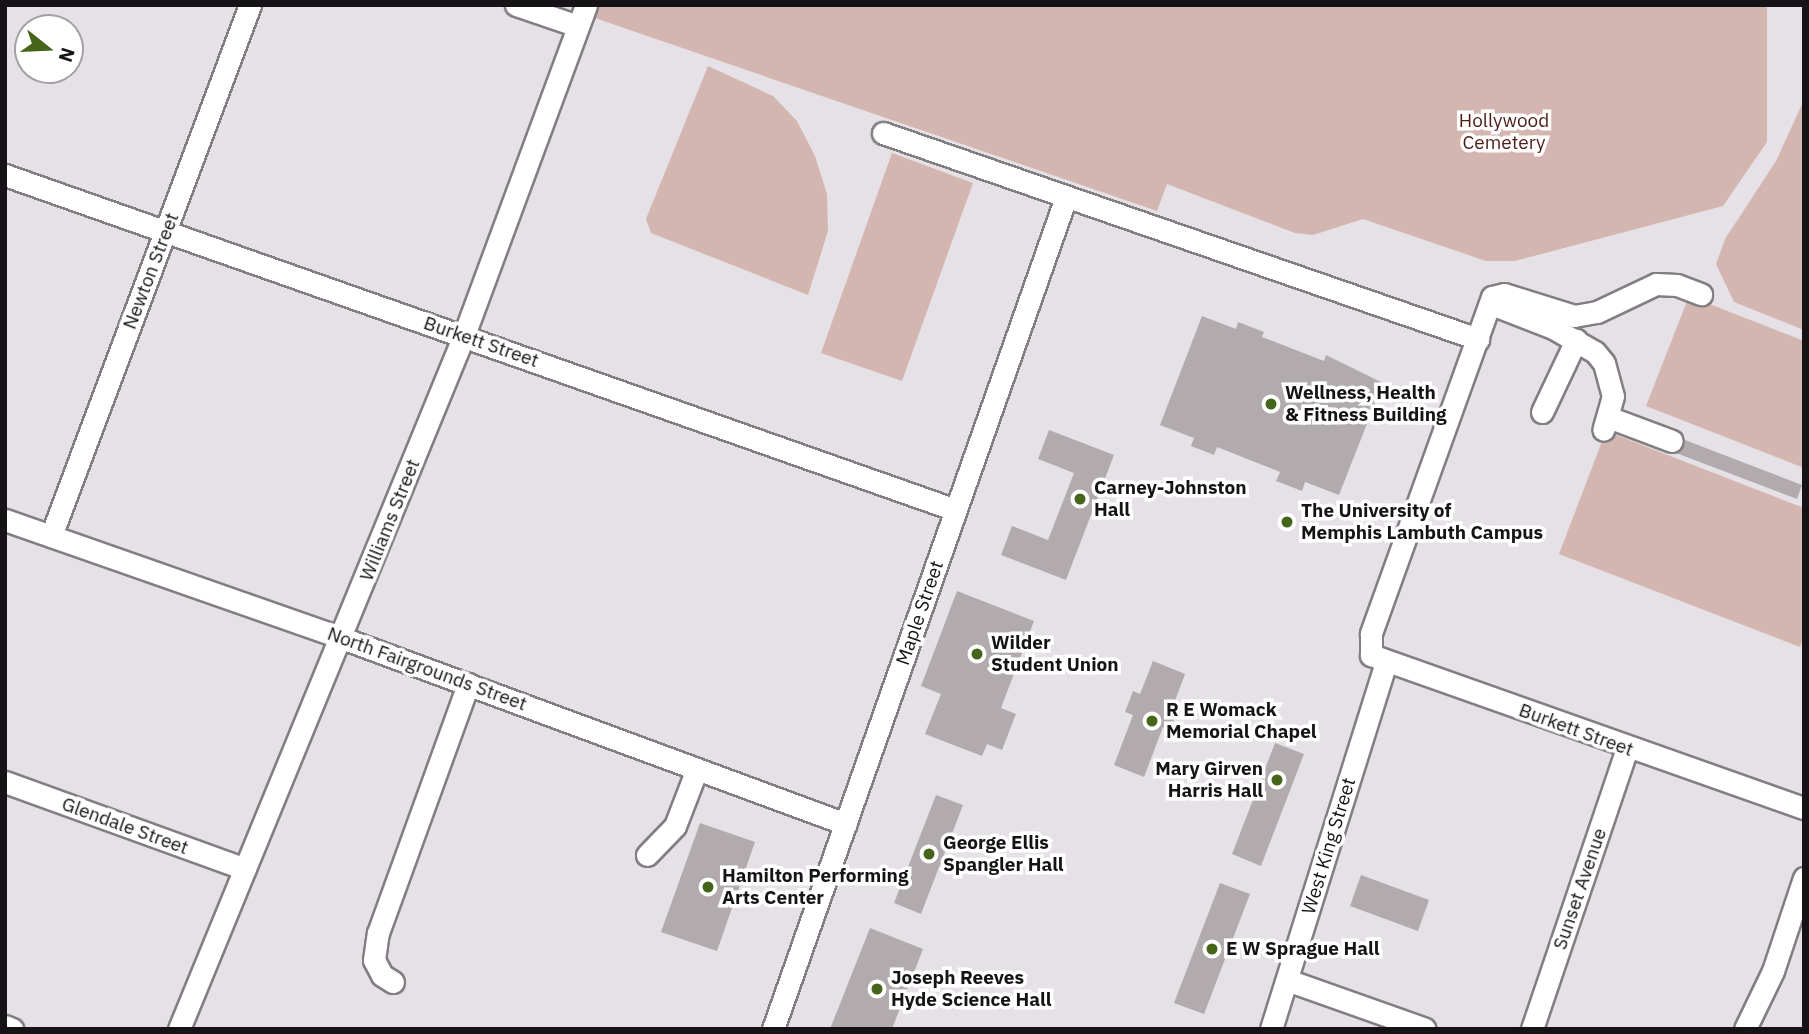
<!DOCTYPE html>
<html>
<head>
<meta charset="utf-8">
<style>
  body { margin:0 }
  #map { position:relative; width:1809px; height:1034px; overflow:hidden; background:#e5e1e6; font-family:"IBM Plex Sans",sans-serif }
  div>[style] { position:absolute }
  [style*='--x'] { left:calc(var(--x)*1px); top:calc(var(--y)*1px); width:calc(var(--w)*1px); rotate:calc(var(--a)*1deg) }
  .green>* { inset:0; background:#d4b6b1 }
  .building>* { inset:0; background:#b2abad }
  .roads { filter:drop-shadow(2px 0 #827e82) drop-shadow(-2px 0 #827e82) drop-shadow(0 2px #827e82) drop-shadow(0 -2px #827e82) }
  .minor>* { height:21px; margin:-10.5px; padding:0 10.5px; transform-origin:10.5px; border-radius:10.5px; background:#fff }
  .dots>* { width:19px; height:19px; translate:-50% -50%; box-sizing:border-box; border:4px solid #fff; border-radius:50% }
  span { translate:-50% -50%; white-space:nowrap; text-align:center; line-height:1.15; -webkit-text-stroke:7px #fff; paint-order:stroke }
  .park-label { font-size:19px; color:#4d1c16 }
  .street-label { font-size:19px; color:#151315 }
  .poi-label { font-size:19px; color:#151315; font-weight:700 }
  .left { translate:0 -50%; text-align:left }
  .right { translate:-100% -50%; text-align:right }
  .frame { position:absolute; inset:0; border:7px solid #151315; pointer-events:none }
  .north { position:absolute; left:14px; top:14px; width:70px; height:70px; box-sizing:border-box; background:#fff; border:2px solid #a1a1a1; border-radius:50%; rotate:108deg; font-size:19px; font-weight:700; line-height:28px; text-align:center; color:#151315 }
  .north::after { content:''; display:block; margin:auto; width:24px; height:32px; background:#45651a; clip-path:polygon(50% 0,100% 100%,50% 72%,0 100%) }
</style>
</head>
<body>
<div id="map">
  <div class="green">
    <div style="clip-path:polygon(593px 5px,1767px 5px,1767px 142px,1723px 206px,1515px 261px,1486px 261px,1363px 219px,1313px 235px,1295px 233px,1167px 184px,1157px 211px,589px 16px)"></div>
    <div style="clip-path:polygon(708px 66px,773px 96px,797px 121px,815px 156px,827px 194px,828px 231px,808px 295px,651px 233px,646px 219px)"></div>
    <div style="clip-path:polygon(1804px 100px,1804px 330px,1734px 302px,1716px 264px,1725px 239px,1776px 161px)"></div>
    <div style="clip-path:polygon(892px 153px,973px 183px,902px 381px,821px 353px)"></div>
    <div style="clip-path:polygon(1689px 296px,1804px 341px,1804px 468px,1646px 406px)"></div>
    <div style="clip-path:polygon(1606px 431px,1804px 508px,1804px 636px,1800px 647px,1559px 554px)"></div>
  </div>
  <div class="building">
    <div style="clip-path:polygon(1202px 316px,1236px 329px,1238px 322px,1264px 332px,1262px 337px,1324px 361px,1326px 355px,1383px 383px,1339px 495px,1305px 482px,1302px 491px,1276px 481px,1280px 472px,1217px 447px,1214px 455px,1204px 451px,1191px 446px,1194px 438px,1160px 425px)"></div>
    <div style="clip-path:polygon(1049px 430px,1114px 455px,1066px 580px,1001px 555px,1012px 526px,1048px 540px,1074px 473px,1038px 459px)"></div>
    <div style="clip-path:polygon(1685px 440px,1802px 485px,1797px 499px,1676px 453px)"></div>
    <div style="clip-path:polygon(957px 591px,1034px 621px,1001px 708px,1016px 714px,1002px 750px,987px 744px,982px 756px,925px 734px,941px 694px,921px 686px)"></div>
    <div style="clip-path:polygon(1153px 661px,1185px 674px,1173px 706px,1178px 709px,1170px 730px,1163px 727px,1144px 777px,1114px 765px,1133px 715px,1125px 712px,1133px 691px,1140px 694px)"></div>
    <div style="clip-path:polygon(1275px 743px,1304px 754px,1261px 866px,1232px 854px)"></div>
    <div style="clip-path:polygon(936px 795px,963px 805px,921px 914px,894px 903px)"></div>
    <div style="clip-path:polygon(700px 823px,755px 842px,717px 951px,661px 932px)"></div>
    <div style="clip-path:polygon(1361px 875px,1429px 900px,1418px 931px,1350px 906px)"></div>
    <div style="clip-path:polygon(1220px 883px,1250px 894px,1204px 1014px,1174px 1003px)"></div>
    <div style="clip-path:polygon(870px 928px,923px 949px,892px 1029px,830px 1029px)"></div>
  </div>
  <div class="roads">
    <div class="minor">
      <div style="--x:516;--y:5;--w:65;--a:18.7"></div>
      <div style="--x:883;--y:133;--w:630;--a:19.1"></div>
      <div style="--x:5;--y:175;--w:1008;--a:19.41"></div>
      <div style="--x:1492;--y:297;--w:358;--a:109.8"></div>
      <div style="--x:1371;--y:634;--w:21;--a:90"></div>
      <div style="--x:1371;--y:655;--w:459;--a:19.5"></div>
      <div style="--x:1492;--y:297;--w:12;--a:-14"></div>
      <div style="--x:1504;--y:294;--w:73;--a:17.4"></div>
      <div style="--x:1574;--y:316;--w:23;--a:-10"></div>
      <div style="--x:1597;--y:312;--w:65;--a:-25.4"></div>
      <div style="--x:1656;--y:284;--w:21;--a:3"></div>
      <div style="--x:1677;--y:285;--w:26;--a:21"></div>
      <div style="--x:1492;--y:297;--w:12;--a:55"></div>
      <div style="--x:1499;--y:307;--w:58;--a:21.3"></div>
      <div style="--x:1553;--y:328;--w:48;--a:29.7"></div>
      <div style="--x:1595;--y:352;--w:14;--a:51"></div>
      <div style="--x:1604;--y:363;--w:34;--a:75"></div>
      <div style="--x:1613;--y:396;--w:35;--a:106"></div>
      <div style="--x:1542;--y:412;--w:80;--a:-64.7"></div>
      <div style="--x:1608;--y:417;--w:68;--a:20.6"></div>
      <div style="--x:5;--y:520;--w:357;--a:19.3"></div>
      <div style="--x:342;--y:638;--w:537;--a:20.26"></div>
      <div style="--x:51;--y:536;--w:567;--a:-69.46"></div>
      <div style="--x:5;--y:782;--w:255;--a:19.9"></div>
      <div style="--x:647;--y:855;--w:40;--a:-46"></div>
      <div style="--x:675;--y:826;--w:61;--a:-68.9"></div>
      <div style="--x:1287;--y:980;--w:146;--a:19.5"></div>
      <div style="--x:393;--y:982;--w:13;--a:-148"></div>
      <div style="--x:382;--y:975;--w:17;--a:-118"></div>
      <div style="--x:374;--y:960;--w:27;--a:-82"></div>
      <div style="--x:378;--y:933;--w:265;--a:-70.1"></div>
      <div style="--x:5;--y:1026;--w:8;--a:23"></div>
      <div style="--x:179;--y:1029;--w:750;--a:-67.67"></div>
      <div style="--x:464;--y:335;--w:352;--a:-69.7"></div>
      <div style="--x:773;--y:1029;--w:882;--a:-70.6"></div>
      <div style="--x:1271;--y:1029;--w:384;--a:-72.6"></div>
      <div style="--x:1532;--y:1029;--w:296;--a:-71.3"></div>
      <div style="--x:1745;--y:1029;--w:64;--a:-64.2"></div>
      <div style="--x:1773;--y:971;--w:98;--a:-71.6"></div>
    </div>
  </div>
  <div class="dots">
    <div style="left:1271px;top:404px;background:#45651a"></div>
    <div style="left:1080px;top:499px;background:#45651a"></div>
    <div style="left:1287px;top:522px;background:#45651a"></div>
    <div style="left:977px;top:654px;background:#45651a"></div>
    <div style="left:1152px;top:721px;background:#45651a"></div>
    <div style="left:1277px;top:780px;background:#45651a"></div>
    <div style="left:929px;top:854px;background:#45651a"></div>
    <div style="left:708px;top:887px;background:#45651a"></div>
    <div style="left:1212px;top:949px;background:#45651a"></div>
    <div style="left:877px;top:989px;background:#45651a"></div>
  </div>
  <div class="park-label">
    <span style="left:1504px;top:132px">Hollywood<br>Cemetery</span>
  </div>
  <div class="street-label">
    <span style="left:151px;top:271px;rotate:-69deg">Newton Street</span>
    <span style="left:481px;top:342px;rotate:19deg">Burkett Street</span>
    <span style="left:390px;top:520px;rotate:-68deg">Williams Street</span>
    <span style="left:920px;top:613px;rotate:-71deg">Maple Street</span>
    <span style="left:427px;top:669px;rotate:20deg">North Fairgrounds Street</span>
    <span style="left:1576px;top:730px;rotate:20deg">Burkett Street</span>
    <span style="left:125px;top:826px;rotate:20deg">Glendale Street</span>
    <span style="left:1329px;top:846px;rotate:-73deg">West King Street</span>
    <span style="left:1580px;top:889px;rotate:-71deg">Sunset Avenue</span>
  </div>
  <div class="poi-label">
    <span class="left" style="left:1285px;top:404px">Wellness, Health<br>&amp; Fitness Building</span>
    <span class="left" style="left:1094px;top:499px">Carney-Johnston<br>Hall</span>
    <span class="left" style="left:1301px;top:522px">The University of<br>Memphis Lambuth Campus</span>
    <span class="left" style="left:991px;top:654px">Wilder<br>Student Union</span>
    <span class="left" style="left:1166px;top:721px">R E Womack<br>Memorial Chapel</span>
    <span class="right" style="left:1263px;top:780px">Mary Girven<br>Harris Hall</span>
    <span class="left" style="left:943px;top:854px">George Ellis<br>Spangler Hall</span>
    <span class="left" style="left:722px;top:887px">Hamilton Performing<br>Arts Center</span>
    <span class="left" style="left:1226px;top:949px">E W Sprague Hall</span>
    <span class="left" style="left:891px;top:989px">Joseph Reeves<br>Hyde Science Hall</span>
  </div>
  <div class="frame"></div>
  <div class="north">N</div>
</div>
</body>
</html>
